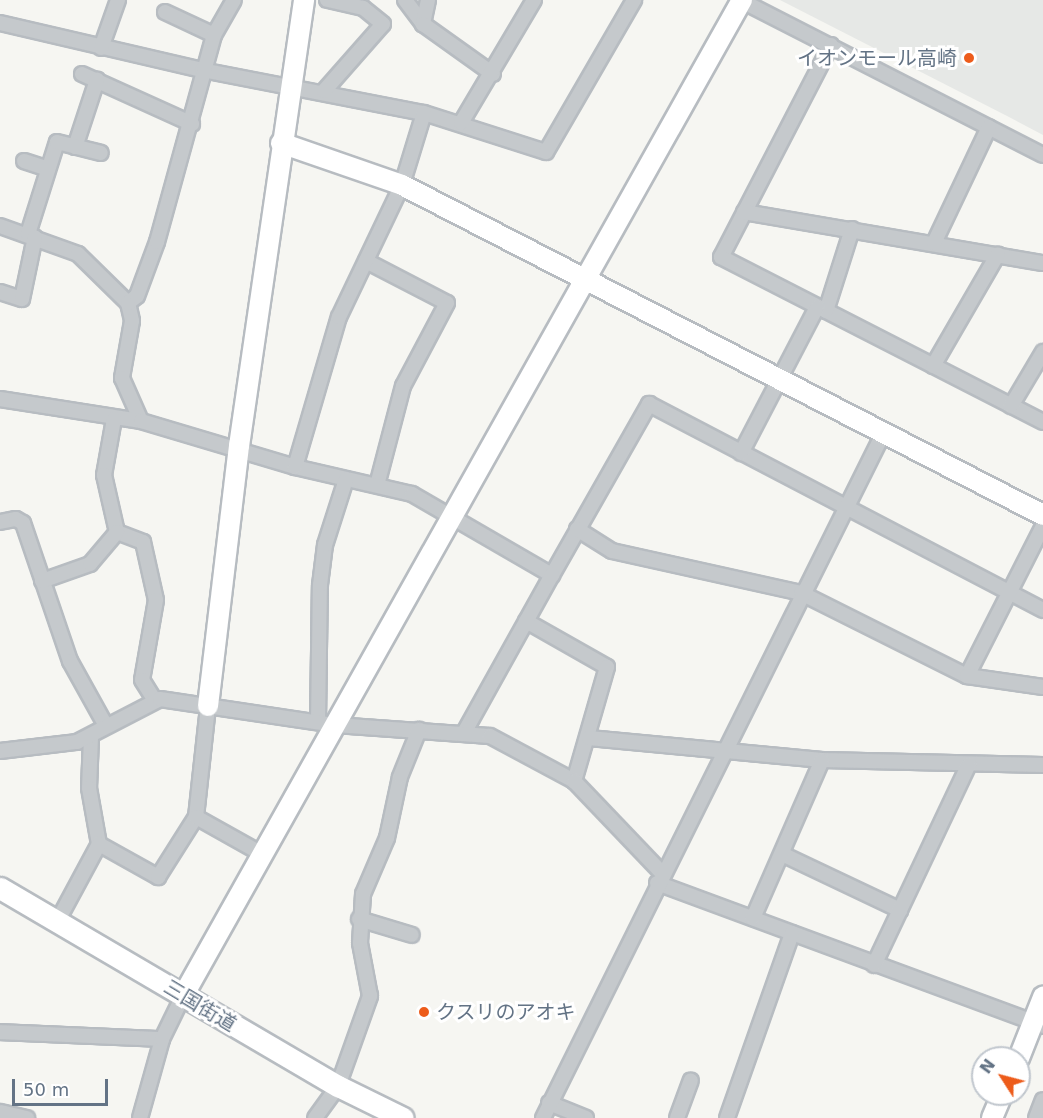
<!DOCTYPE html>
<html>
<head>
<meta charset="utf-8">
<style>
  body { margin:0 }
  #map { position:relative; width:1043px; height:1118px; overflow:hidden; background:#f6f6f2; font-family:"DejaVu Sans","Noto Sans JP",sans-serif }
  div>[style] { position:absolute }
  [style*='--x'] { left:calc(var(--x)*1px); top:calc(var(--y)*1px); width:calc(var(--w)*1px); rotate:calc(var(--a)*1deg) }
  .built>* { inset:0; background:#e6e8e6 }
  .roads { filter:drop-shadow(2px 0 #b7bcc1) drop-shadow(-2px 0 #b7bcc1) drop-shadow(0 2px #b7bcc1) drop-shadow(0 -2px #b7bcc1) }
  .street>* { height:14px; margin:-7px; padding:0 7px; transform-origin:7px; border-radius:7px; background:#c5c9cc }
  .secondary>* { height:20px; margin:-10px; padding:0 10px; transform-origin:10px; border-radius:10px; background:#fff }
  .primary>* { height:21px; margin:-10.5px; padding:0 10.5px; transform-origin:10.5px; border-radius:10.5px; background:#fff }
  .dots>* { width:16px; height:16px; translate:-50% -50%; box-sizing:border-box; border:3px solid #fff; border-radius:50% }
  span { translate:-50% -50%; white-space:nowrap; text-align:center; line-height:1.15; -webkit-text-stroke:6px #fff; paint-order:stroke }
  .poi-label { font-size:20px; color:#637385 }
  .right { translate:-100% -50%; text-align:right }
  .left { translate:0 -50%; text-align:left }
  .street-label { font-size:20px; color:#637385 }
  .north { position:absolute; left:971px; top:1046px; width:60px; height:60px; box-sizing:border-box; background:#fff; border:2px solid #c1c7ce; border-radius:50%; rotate:306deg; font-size:16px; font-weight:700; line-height:24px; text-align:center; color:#637385 }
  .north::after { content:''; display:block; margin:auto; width:21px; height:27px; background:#ed5c1b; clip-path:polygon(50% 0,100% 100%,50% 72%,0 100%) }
  .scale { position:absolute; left:12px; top:1079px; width:96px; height:27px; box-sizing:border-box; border:3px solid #637385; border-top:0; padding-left:8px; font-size:18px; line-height:21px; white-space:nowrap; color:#637385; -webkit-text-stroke:4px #fff; paint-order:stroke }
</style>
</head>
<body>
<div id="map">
  <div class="built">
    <div style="clip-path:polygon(780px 0,1043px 0,1043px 135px,1009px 117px)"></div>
  </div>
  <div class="roads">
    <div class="street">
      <div style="--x:405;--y:0;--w:30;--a:53"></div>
      <div style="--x:428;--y:0;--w:25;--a:102"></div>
      <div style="--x:423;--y:24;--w:86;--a:35.5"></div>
      <div style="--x:740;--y:0;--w:340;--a:27.1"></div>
      <div style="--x:165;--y:12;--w:54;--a:25.1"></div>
      <div style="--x:0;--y:23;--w:207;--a:13.1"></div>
      <div style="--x:202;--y:70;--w:226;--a:11"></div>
      <div style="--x:424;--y:113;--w:128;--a:17.7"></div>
      <div style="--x:546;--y:152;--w:176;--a:-59.9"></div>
      <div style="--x:831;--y:45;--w:239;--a:117.4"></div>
      <div style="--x:721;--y:257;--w:362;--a:27.1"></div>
      <div style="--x:101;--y:48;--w:51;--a:-70.5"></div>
      <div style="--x:82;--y:74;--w:121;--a:24.4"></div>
      <div style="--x:324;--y:91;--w:89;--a:-48.6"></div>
      <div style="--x:383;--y:24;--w:26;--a:-141"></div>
      <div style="--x:363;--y:8;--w:37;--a:-167"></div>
      <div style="--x:461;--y:123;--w:143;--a:-59.3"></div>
      <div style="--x:75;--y:147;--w:71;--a:-71.8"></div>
      <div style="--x:24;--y:161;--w:25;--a:18"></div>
      <div style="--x:744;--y:212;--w:303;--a:9.7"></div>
      <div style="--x:0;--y:226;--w:83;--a:19.7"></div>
      <div style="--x:78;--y:254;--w:70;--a:44.4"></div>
      <div style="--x:128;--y:303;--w:18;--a:77"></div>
      <div style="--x:132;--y:321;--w:58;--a:100"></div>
      <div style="--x:122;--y:378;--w:47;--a:66.2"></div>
      <div style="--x:28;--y:234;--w:96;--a:-72.5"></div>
      <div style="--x:57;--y:142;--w:45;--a:14"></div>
      <div style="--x:934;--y:243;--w:128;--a:-64.6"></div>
      <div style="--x:366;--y:261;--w:91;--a:27.4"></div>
      <div style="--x:447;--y:303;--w:94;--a:117.9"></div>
      <div style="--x:403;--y:386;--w:102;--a:104.7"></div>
      <div style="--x:0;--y:292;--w:23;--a:18"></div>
      <div style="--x:22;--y:299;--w:63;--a:-78.2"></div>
      <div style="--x:128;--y:303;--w:11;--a:-38"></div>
      <div style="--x:137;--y:296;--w:58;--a:-69.7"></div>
      <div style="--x:157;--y:242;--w:215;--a:-74.6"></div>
      <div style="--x:214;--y:35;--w:40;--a:-60.3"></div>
      <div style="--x:826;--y:311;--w:86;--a:-72.4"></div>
      <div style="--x:933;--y:366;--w:129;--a:-59.9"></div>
      <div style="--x:0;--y:399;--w:143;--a:8.9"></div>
      <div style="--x:141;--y:421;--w:161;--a:16.6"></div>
      <div style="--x:295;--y:467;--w:120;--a:13"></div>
      <div style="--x:412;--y:494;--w:162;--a:30.1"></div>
      <div style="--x:552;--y:575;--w:197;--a:-60.4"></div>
      <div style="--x:649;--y:404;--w:445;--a:27.6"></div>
      <div style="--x:1011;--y:406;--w:63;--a:-59.3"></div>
      <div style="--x:114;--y:419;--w:57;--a:100.1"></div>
      <div style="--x:104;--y:475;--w:58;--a:77.2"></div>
      <div style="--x:117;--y:532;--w:28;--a:21"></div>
      <div style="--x:143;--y:542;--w:59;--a:77.4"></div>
      <div style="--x:156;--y:600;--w:81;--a:99.9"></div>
      <div style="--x:142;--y:680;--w:22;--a:58"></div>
      <div style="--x:741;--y:453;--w:165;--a:-62.5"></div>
      <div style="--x:295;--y:467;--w:156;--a:-73.7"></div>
      <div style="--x:339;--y:317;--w:146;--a:-64.5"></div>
      <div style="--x:402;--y:185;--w:75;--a:-73"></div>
      <div style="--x:0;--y:522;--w:16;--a:-11"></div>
      <div style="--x:16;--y:519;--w:8;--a:30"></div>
      <div style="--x:23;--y:523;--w:146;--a:71.2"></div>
      <div style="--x:70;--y:661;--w:74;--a:61"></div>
      <div style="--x:577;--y:529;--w:41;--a:32.2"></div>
      <div style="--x:612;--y:551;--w:194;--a:12.5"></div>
      <div style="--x:801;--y:593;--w:186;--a:26.6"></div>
      <div style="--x:967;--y:676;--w:168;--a:-63.1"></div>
      <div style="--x:42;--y:581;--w:51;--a:-19.5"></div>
      <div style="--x:90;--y:564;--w:42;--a:-49.8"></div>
      <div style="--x:526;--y:621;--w:93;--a:29.6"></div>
      <div style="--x:607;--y:667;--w:119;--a:106.1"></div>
      <div style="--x:967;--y:676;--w:77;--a:8.2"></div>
      <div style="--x:318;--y:722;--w:137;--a:-89.2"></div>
      <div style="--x:320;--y:585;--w:40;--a:-82.9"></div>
      <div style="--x:325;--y:545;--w:69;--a:-72.3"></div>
      <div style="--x:465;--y:731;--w:179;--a:-60.9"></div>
      <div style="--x:91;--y:737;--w:51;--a:92.2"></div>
      <div style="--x:89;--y:788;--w:57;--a:79.9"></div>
      <div style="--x:99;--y:844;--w:68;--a:29.2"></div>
      <div style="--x:158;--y:877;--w:71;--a:-57.7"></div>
      <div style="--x:196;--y:817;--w:112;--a:-83.8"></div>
      <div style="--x:589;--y:738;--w:234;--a:5.4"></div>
      <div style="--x:822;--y:760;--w:221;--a:1.3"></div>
      <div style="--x:0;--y:751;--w:78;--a:-6.7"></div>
      <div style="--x:77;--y:742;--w:93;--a:-27.4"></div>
      <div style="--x:160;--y:699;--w:177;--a:8.5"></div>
      <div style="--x:335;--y:725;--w:155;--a:4.1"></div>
      <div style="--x:490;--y:736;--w:95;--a:28.2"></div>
      <div style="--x:574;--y:781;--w:127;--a:46.3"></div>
      <div style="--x:196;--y:817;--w:76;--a:29.3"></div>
      <div style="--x:782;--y:854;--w:131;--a:25.4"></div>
      <div style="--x:657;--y:883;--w:412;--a:20.3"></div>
      <div style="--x:753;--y:918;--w:172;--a:-66.4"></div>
      <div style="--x:359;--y:919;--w:55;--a:16.8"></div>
      <div style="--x:57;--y:922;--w:89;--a:-61.7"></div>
      <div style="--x:874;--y:965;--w:222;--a:-64.7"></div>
      <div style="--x:0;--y:1032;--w:162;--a:2.5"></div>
      <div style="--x:549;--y:1103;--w:40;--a:22"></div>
      <div style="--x:0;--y:1112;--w:28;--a:13"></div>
      <div style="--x:140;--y:1118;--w:82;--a:-74.4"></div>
      <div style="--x:162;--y:1039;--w:48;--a:-64"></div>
      <div style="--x:315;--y:1118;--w:39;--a:-54"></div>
      <div style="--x:338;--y:1086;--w:96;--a:-70.4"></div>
      <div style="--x:370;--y:996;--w:54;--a:-100.7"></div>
      <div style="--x:360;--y:943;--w:49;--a:-86.5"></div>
      <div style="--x:363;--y:894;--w:61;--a:-66.8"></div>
      <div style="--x:387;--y:838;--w:62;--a:-78"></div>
      <div style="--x:400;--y:777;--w:51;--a:-68"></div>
      <div style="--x:543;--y:1118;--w:766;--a:-63.57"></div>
      <div style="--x:677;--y:1118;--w:40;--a:-69.8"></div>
      <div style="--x:727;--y:1118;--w:196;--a:-70.6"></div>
      <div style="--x:1036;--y:1118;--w:19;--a:-69"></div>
    </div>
    <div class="secondary">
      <div style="--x:281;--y:143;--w:128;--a:19.1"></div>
      <div style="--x:402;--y:185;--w:721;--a:27.24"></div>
      <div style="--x:208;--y:706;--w:262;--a:-83.2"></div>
      <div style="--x:239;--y:446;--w:451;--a:-81.7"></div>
      <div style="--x:183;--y:996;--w:1142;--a:-60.7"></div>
      <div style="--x:1019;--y:1058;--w:66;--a:-68.5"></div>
      <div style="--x:992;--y:1118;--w:26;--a:-67"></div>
    </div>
    <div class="primary">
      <div style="--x:0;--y:888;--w:392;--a:30.4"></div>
      <div style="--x:338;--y:1086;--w:72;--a:26.2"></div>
    </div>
  </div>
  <div class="dots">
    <div style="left:969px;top:58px;background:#ed5c1b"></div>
    <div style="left:424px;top:1012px;background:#ed5c1b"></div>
  </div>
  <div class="poi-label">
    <span class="right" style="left:957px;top:58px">イオンモール高崎</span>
    <span class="left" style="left:436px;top:1012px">クスリのアオキ</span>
  </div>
  <div class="street-label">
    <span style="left:200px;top:1006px;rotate:31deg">三国街道</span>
  </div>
  <div class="north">N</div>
  <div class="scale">50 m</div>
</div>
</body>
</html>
